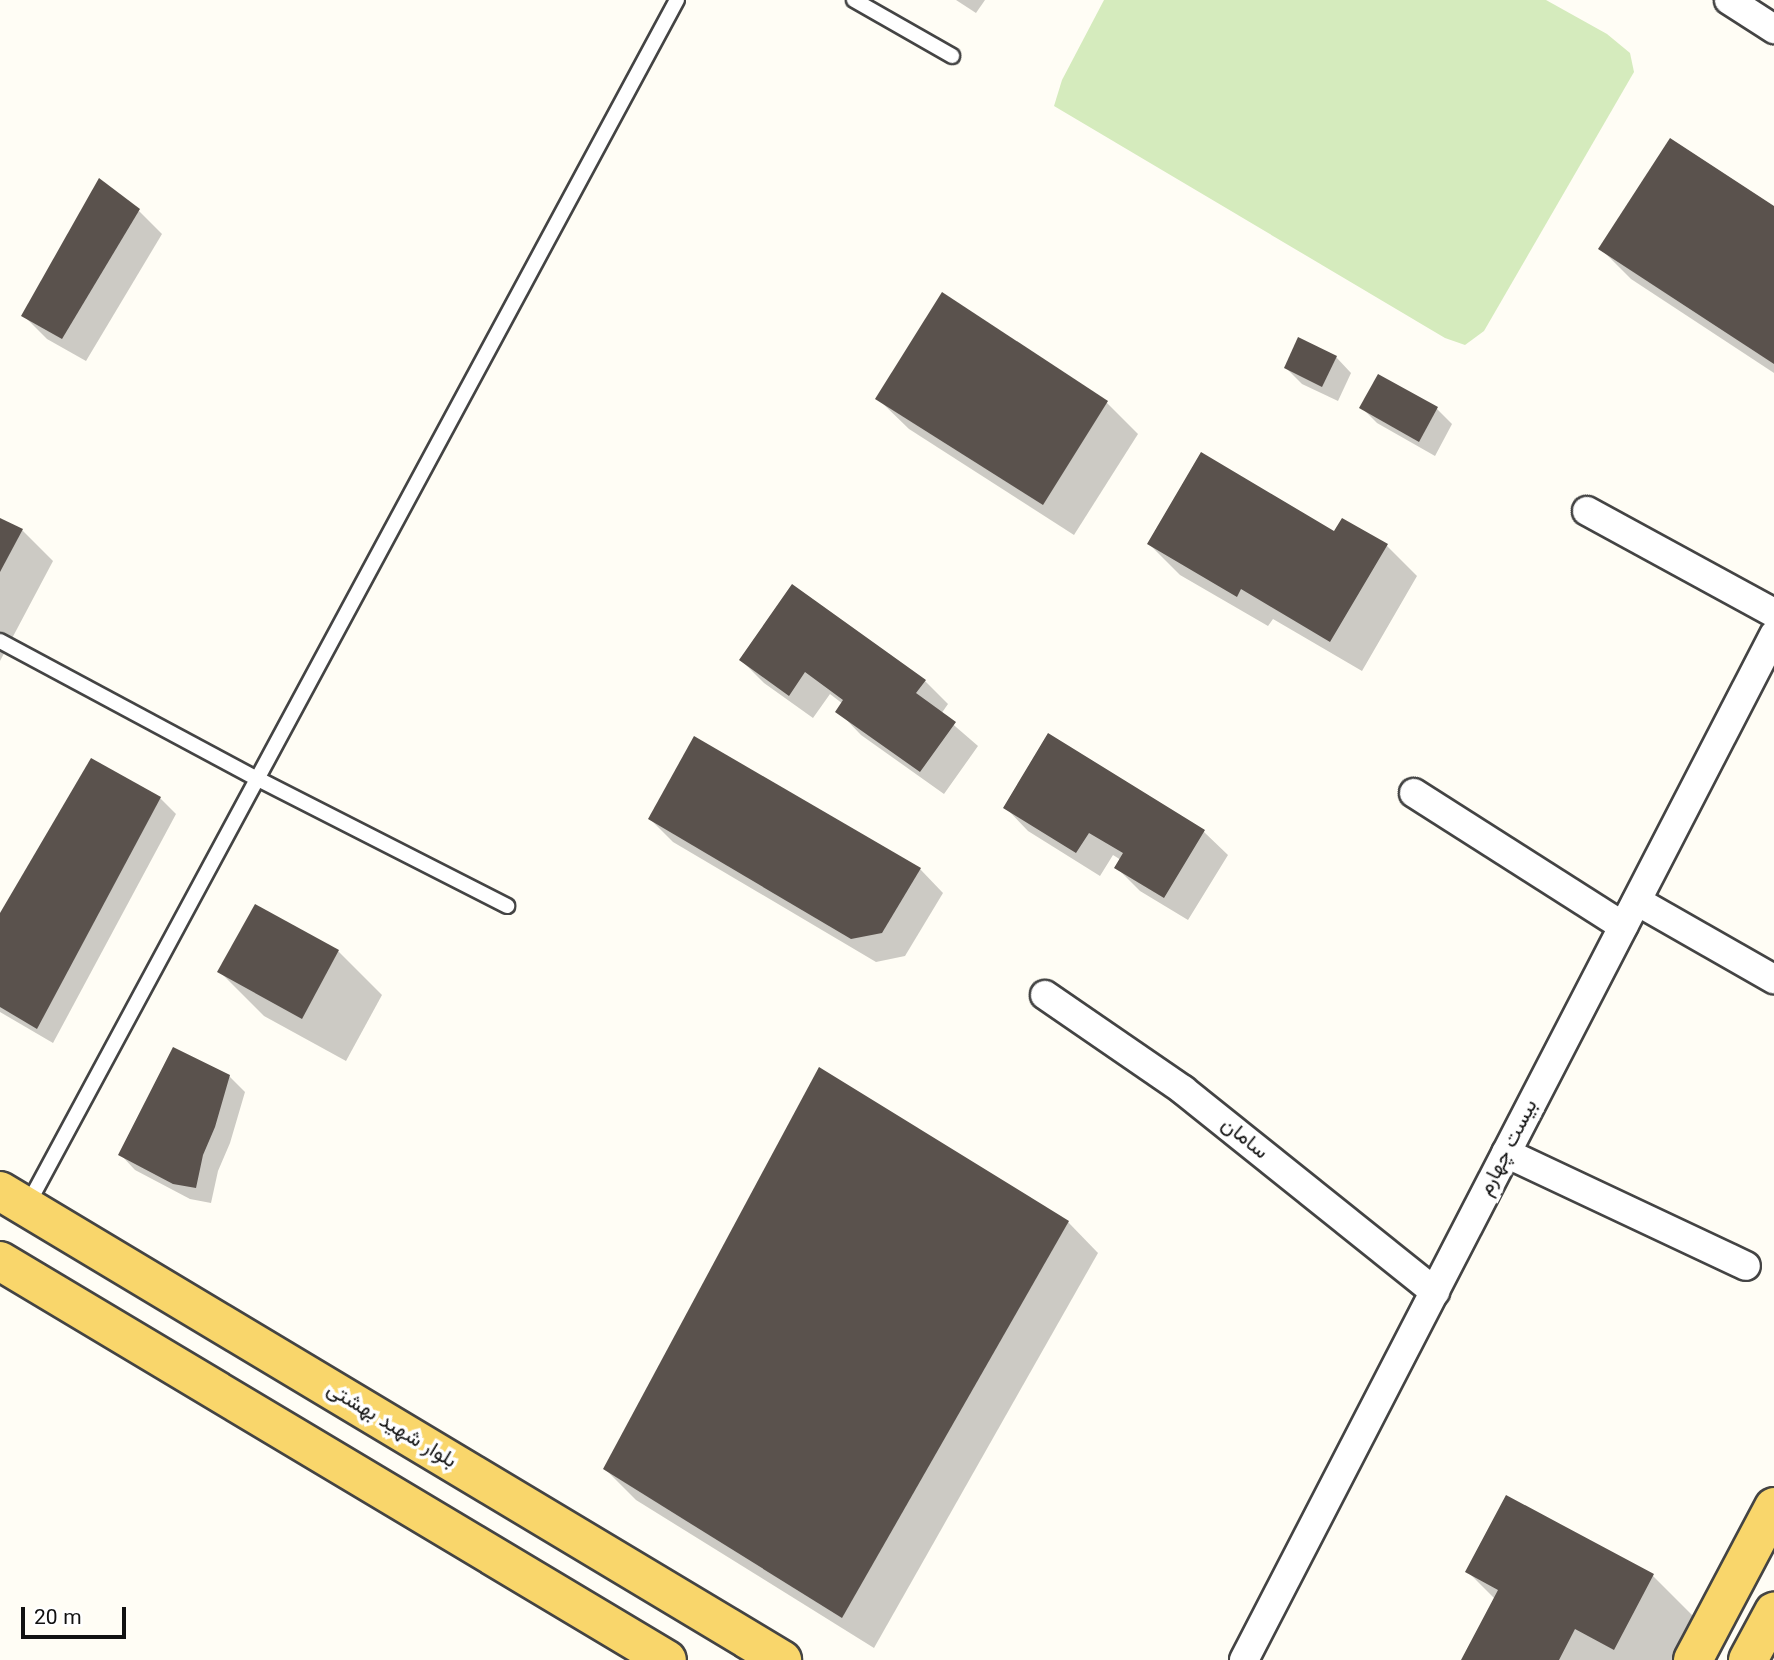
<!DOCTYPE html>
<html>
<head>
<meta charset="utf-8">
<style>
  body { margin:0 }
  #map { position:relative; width:1774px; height:1660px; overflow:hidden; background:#fffdf5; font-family:Georgia,Vazirmatn,serif }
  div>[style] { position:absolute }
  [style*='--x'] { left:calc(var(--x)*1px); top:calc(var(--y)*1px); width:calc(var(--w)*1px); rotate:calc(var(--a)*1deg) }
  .green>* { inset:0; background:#d5ebbd }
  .shadow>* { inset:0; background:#0003 }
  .building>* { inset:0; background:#5a524d }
  .roads { filter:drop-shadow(2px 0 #444) drop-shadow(-2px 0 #444) drop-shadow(0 2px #444) drop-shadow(0 -2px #444) }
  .lane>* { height:14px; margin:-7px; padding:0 7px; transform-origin:7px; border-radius:7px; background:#fff }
  .street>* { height:28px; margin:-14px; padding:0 14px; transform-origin:14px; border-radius:14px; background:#fff }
  .primary>* { height:38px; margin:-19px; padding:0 19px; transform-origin:19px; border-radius:19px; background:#f9d66b }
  span { translate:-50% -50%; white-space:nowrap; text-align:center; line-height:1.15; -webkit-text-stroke:7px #fff; paint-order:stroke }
  .street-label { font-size:21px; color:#111 }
  .scale { position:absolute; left:21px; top:1607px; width:105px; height:32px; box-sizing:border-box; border:4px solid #111; border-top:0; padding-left:9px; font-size:21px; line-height:24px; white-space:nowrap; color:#111; -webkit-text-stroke:5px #fff; paint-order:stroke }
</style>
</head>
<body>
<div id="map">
  <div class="green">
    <div style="clip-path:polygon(1104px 0,1546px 0,1607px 34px,1630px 53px,1634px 72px,1484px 331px,1465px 345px,1445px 338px,1054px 106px,1062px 80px)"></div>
  </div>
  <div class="shadow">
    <div style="clip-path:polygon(956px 0,985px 0,976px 13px)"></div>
    <div style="clip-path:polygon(1774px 208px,1774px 373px,1631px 279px,1600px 248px)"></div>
    <div style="clip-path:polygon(139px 211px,162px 234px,86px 361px,47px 339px,24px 316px)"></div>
    <div style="clip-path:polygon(943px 295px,1107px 403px,1138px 434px,1074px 535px,909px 429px,878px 399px)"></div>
    <div style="clip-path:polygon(1336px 357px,1351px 373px,1338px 401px,1302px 384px,1286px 368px)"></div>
    <div style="clip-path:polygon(1361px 407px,1437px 409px,1452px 424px,1435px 456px,1377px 423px)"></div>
    <div style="clip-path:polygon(0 520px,22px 530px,53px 561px,0 661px)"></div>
    <div style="clip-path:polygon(1335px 533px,1386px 545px,1417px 576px,1362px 671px,1273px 619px,1268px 626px,1180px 575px,1149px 544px)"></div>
    <div style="clip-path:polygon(741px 660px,925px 681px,948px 704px,941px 714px,978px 746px,944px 794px,861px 735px,838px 711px,843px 704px,830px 694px,813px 718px,764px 683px)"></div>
    <div style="clip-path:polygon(1049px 735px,1204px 832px,1228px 855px,1188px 920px,1140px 891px,1116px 867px,1121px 860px,1113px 855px,1100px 876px,1028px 831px,1005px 807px)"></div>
    <div style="clip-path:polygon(91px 760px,160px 798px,176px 814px,53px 1043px,0 1012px,0 915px)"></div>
    <div style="clip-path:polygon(650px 819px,920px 869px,943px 893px,905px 956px,876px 962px,673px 842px)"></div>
    <div style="clip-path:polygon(338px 951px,382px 995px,346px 1061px,264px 1016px,220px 972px)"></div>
    <div style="clip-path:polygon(229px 1076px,245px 1092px,230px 1143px,218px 1171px,211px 1203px,190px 1199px,135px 1170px,120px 1154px)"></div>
    <div style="clip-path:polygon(1068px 1222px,1098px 1253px,874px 1648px,636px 1500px,605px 1469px)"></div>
    <div style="clip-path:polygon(1507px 1498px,1653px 1576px,1697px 1620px,1676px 1660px,1463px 1660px,1495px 1599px,1468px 1572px)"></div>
  </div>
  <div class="building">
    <div style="clip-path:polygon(1670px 138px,1774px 206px,1774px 364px,1598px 249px)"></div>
    <div style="clip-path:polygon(99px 178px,140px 209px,62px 339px,21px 316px)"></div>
    <div style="clip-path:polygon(942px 292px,1108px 401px,1043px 505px,875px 399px)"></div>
    <div style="clip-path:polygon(1298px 337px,1337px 356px,1322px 387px,1284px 368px)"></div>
    <div style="clip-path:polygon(1378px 374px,1438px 407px,1419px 442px,1359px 408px)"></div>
    <div style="clip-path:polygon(1201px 452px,1334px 531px,1342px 518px,1388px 544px,1330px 642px,1241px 589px,1237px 597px,1147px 544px)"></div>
    <div style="clip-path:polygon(0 518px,23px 529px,0 572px)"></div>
    <div style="clip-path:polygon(792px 584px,926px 680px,916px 693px,956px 722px,920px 772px,835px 712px,843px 700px,805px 672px,789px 696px,739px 660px)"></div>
    <div style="clip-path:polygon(1048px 733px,1205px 830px,1164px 898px,1114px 868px,1123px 853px,1089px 833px,1076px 853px,1003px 808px)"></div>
    <div style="clip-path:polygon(694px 736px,921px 868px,882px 933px,851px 939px,648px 819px)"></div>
    <div style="clip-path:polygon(91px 758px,161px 797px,37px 1029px,0 1007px,0 913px)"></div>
    <div style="clip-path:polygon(255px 904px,339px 950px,302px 1019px,217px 972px)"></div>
    <div style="clip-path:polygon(173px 1047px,230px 1075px,215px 1127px,203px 1155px,196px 1188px,173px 1184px,118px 1155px)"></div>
    <div style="clip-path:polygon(819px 1067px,1069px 1221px,842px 1618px,603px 1469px)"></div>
    <div style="clip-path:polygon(1506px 1495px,1654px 1574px,1614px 1650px,1575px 1629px,1559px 1660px,1461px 1660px,1498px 1590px,1465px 1572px)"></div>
  </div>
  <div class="roads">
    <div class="lane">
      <div style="--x:854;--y:0;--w:113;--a:29.7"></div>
      <div style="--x:0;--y:641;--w:290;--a:28.2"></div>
      <div style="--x:256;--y:778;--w:282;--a:27"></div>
      <div style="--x:27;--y:1206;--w:1370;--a:-61.68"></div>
    </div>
    <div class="street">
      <div style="--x:1729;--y:0;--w:54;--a:32.8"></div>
      <div style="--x:1587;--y:511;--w:213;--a:28.6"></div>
      <div style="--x:1414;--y:793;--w:248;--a:32.5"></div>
      <div style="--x:1637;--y:901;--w:158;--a:29.7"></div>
      <div style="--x:1045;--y:995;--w:168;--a:34.5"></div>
      <div style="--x:1183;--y:1090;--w:323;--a:38.7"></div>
      <div style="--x:1506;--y:1153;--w:265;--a:25.2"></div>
      <div style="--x:1244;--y:1660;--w:1154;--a:-62.66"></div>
    </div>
    <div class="primary">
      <div style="--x:0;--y:1191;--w:912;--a:30.95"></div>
      <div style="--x:0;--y:1261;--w:777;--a:30.89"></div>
      <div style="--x:1693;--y:1660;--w:173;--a:-62.1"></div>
      <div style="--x:1748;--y:1660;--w:55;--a:-61.6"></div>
    </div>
  </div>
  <div class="street-label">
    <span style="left:1244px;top:1139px;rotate:39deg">سامان</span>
    <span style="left:1509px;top:1148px;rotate:-63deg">بیست چهارم</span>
    <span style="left:391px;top:1426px;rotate:31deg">بلوار شهید بهشتی</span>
  </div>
  <div class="scale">20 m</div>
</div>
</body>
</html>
